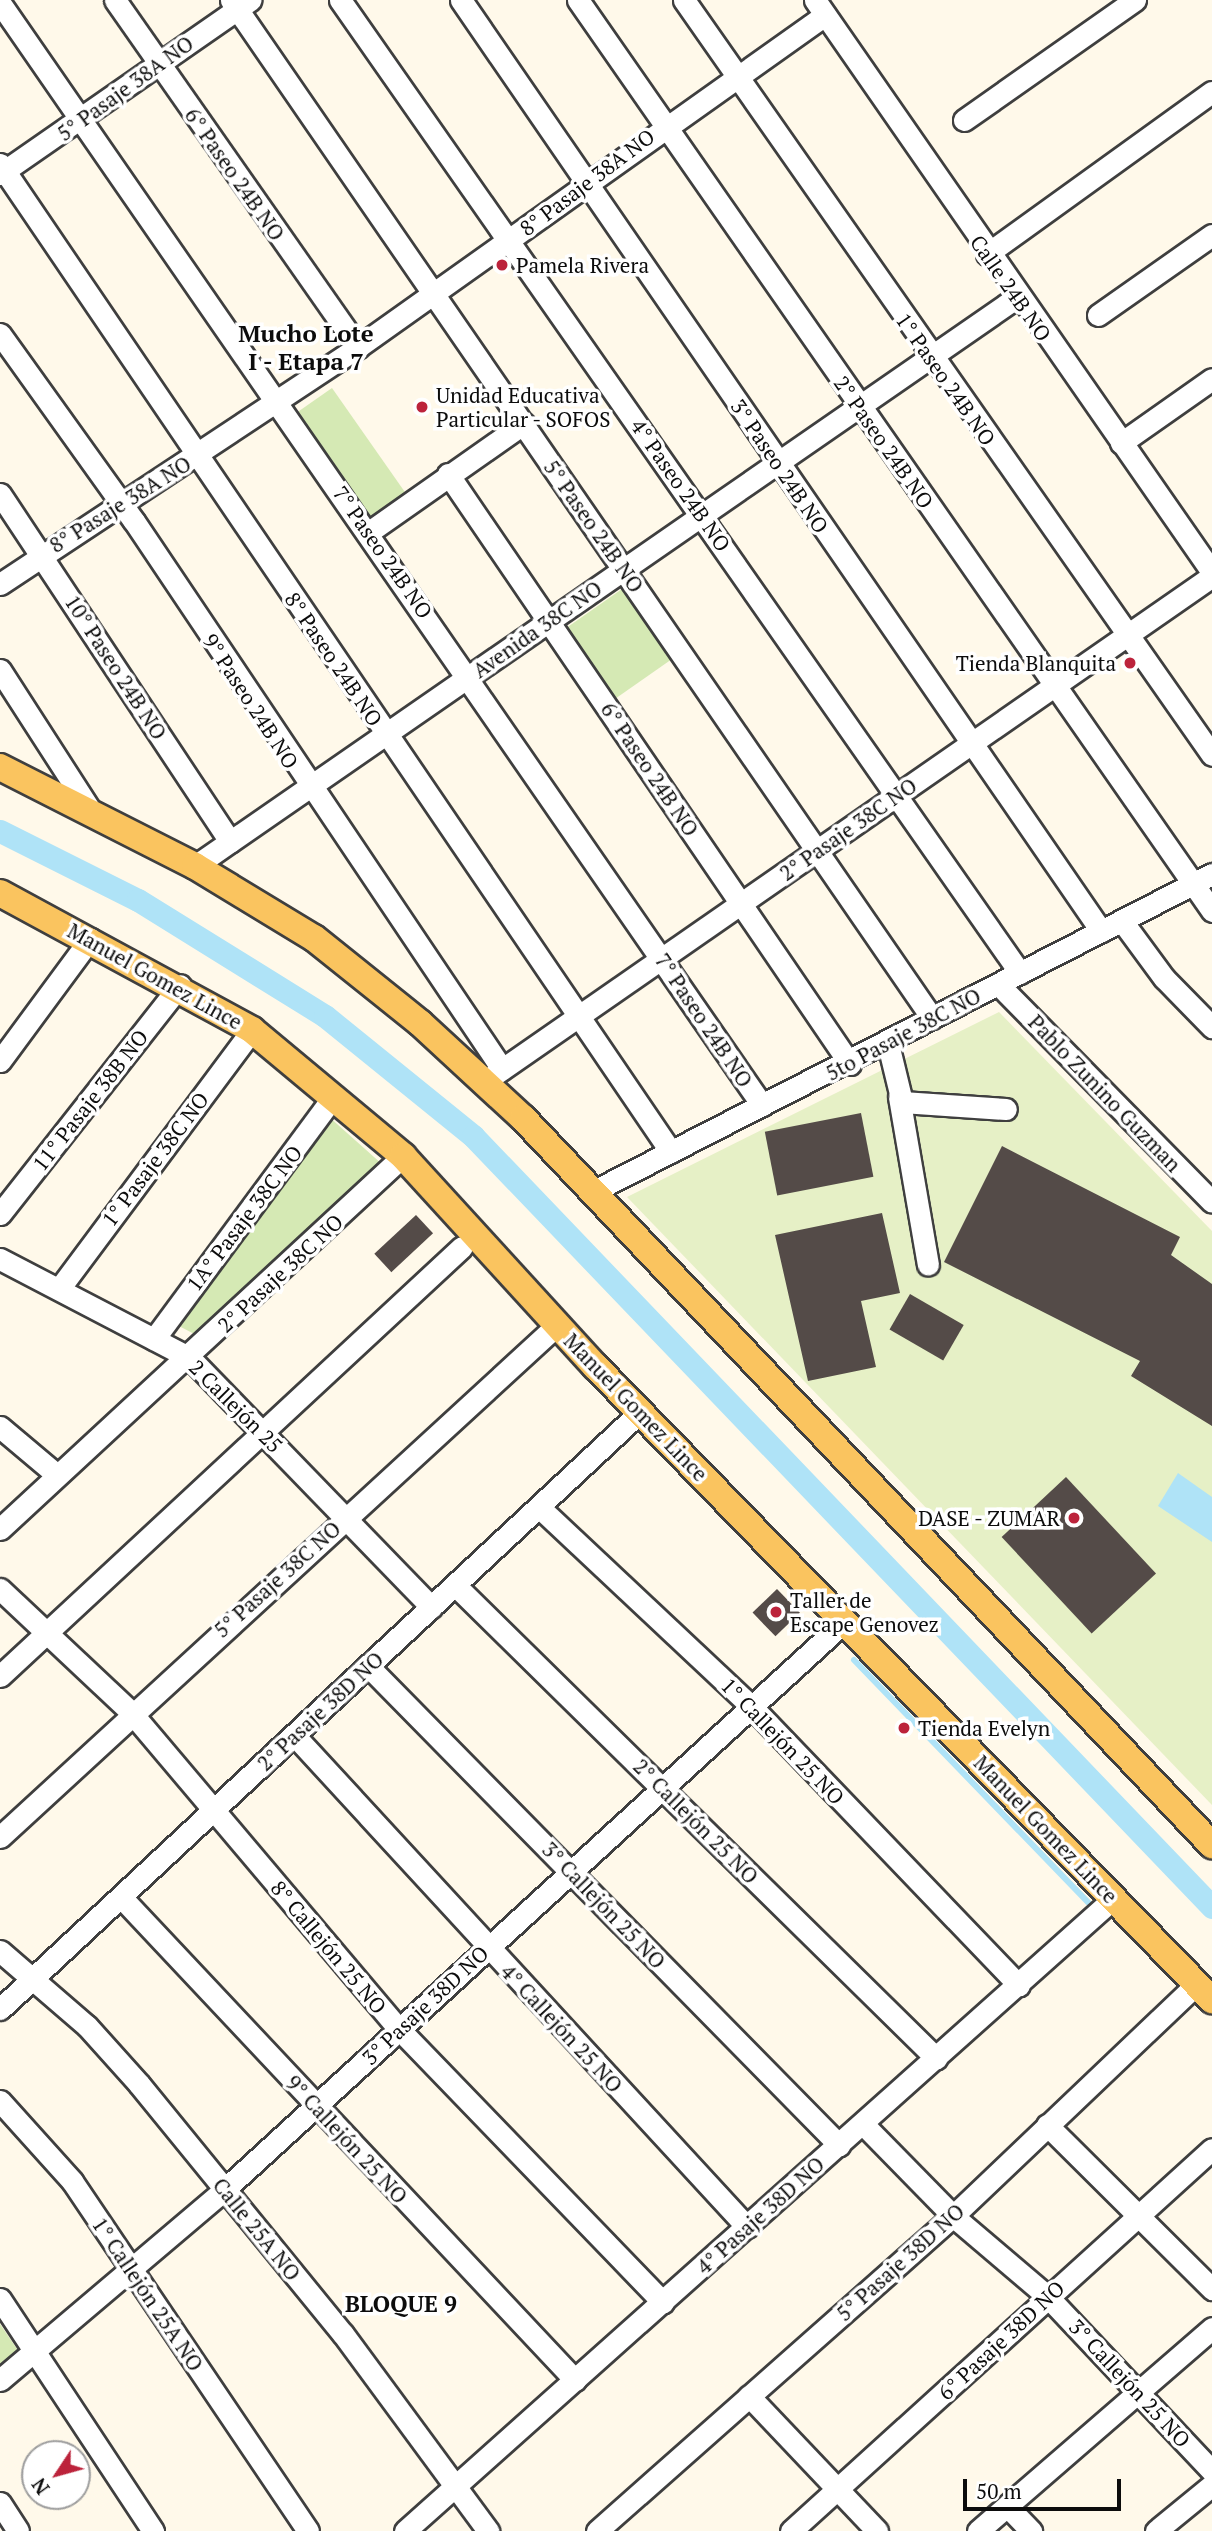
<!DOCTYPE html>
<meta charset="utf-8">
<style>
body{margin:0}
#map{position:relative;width:1212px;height:2531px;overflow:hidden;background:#fff9ea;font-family:"PT Serif",serif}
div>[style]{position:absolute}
.green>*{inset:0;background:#d5e9b4;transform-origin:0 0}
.pitch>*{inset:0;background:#e6f0c6}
.water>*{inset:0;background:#afe3f7}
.stream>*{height:6px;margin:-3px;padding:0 3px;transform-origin:3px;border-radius:3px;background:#afe3f7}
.canal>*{height:23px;margin:-11.5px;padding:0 11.5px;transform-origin:11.5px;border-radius:11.5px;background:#afe3f7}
.building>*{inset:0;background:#544b48;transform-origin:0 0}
.roads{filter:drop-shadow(2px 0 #3f3f3f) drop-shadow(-2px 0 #3f3f3f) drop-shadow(0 2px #3f3f3f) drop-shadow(0 -2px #3f3f3f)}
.minor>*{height:21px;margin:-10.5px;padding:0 10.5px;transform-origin:10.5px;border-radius:10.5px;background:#fff}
.major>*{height:26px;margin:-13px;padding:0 13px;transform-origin:13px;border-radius:13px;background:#fac45f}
.dots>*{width:19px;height:19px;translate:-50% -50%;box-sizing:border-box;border:4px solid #fff;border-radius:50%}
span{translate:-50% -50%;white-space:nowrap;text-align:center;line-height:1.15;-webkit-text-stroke:7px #fff;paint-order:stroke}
.street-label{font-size:21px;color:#0c0c0c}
.poi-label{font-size:21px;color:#0c0c0c}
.left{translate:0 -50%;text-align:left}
.right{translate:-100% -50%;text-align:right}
.neighbourhood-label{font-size:23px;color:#0c0c0c;font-weight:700}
.quarter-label{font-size:24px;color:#0c0c0c;font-weight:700}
.north{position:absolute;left:21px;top:2440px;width:70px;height:70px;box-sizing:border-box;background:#fff;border:2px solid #9e9e9e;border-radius:50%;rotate:234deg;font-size:19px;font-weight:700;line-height:28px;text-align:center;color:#0c0c0c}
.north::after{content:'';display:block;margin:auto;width:24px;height:32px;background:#bc233b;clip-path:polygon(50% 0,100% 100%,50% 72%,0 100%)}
.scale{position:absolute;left:963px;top:2479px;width:158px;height:32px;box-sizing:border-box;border:4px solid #0c0c0c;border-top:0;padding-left:9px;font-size:21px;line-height:24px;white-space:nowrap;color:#0c0c0c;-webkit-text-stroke:5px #fff;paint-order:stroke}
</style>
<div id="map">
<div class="green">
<i style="left:332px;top:388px;width:131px;height:45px;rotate:55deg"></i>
<i style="left:622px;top:589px;width:86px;height:72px;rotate:55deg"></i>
<i style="clip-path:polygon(328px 1116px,383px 1165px,204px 1339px,175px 1324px)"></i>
<i style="clip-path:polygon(0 2324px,19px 2352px,0 2370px)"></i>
</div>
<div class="pitch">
<i style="clip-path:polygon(999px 1012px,1212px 1231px,1212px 1805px,627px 1197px)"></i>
</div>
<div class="water">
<i style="clip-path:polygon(1178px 1473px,1212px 1497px,1212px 1542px,1158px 1506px)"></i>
</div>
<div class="stream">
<i style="left:854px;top:1660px;width:337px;rotate:46deg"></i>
</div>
<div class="canal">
<i style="left:0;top:831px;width:154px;rotate:26.6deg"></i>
<i style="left:138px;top:900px;width:220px;rotate:31.8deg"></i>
<i style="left:325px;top:1016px;width:191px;rotate:39deg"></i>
<i style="left:473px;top:1136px;width:1068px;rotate:46.21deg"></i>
</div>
<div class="building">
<i style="left:861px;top:1113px;width:65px;height:98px;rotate:79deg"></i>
<i style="clip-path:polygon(1002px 1146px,1180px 1237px,1171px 1255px,1212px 1284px,1212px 1426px,1131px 1376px,1140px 1361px,944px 1262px)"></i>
<i style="clip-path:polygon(882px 1213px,900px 1293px,861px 1301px,876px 1367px,808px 1381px,775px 1235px)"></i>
<i style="left:416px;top:1215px;width:25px;height:57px;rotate:47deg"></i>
<i style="left:910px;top:1294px;width:62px;height:41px;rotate:30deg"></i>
<i style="left:1066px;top:1477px;width:132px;height:88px;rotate:47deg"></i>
<i style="left:777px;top:1589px;width:33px;height:34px;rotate:46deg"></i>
</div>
<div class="roads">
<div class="minor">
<i style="left:115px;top:0;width:424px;rotate:55deg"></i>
<i style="left:231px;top:0;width:1236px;rotate:55.45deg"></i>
<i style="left:340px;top:0;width:1187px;rotate:55.05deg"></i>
<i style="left:461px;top:0;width:1130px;rotate:55.49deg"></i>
<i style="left:578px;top:0;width:1110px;rotate:55.16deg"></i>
<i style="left:684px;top:0;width:921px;rotate:55.03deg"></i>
<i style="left:815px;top:0;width:696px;rotate:55.24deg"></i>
<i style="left:0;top:3px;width:1340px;rotate:55.34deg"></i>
<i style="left:964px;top:120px;width:209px;rotate:-35.1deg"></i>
<i style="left:0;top:164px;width:1194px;rotate:55.82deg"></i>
<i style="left:0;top:174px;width:305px;rotate:-34.8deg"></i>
<i style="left:987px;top:254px;width:277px;rotate:-35.8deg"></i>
<i style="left:1098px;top:315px;width:139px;rotate:-35.1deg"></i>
<i style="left:0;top:334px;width:230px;rotate:54.4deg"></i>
<i style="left:134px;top:521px;width:660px;rotate:56.12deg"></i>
<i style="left:1121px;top:443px;width:111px;rotate:-35.1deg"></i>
<i style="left:448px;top:474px;width:714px;rotate:55.73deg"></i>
<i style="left:0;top:494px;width:417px;rotate:56.5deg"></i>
<i style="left:369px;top:532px;width:189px;rotate:-35.1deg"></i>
<i style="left:0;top:584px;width:429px;rotate:-33.5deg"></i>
<i style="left:358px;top:347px;width:573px;rotate:-35.41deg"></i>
<i style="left:0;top:670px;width:170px;rotate:57.2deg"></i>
<i style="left:195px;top:866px;width:1000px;rotate:-34.69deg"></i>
<i style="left:1122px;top:921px;width:71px;rotate:53.6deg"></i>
<i style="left:1164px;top:978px;width:69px;rotate:45.6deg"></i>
<i style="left:998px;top:984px;width:305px;rotate:45.5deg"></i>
<i style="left:888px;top:1044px;width:60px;rotate:76.4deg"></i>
<i style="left:902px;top:1102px;width:104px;rotate:3.9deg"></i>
<i style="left:0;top:1061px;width:152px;rotate:-53.6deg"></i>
<i style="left:491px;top:1077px;width:878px;rotate:-34.79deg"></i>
<i style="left:899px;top:1097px;width:170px;rotate:80.2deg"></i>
<i style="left:592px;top:1192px;width:697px;rotate:-27.15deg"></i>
<i style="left:0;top:1214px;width:291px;rotate:-51.8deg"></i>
<i style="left:0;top:1259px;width:214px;rotate:27.5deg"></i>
<i style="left:190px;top:1358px;width:347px;rotate:45.9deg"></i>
<i style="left:59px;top:1289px;width:323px;rotate:-53.3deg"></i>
<i style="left:154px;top:1339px;width:301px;rotate:-53.5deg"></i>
<i style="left:0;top:1427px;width:75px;rotate:40.1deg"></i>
<i style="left:539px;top:1507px;width:291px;rotate:43.2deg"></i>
<i style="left:751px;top:1706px;width:387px;rotate:46.2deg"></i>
<i style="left:0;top:1529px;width:549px;rotate:-42.79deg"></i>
<i style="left:455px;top:1585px;width:675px;rotate:44.52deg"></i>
<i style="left:0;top:1589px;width:178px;rotate:43.2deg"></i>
<i style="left:130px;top:1711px;width:417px;rotate:49.8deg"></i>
<i style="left:399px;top:2029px;width:380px;rotate:46deg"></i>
<i style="left:368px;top:1666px;width:672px;rotate:45.48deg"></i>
<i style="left:0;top:1676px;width:630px;rotate:-42.88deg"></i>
<i style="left:294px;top:1735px;width:669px;rotate:47.36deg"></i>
<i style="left:0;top:1837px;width:757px;rotate:-42.59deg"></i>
<i style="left:121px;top:1897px;width:663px;rotate:46.77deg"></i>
<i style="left:0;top:1951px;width:115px;rotate:40.8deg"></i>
<i style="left:87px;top:2026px;width:78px;rotate:48.1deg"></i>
<i style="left:139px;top:2084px;width:323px;rotate:50.8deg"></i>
<i style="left:343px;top:2334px;width:245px;rotate:53.6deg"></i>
<i style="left:0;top:2009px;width:875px;rotate:-43.01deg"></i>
<i style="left:0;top:2101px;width:108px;rotate:48deg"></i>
<i style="left:72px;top:2181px;width:422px;rotate:56deg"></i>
<i style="left:863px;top:2124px;width:129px;rotate:45.6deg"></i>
<i style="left:953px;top:2216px;width:123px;rotate:40.4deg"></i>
<i style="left:1047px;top:2296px;width:241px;rotate:46.7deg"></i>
<i style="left:1047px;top:2125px;width:233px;rotate:44.8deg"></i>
<i style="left:0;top:2299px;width:278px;rotate:56.6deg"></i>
<i style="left:0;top:2380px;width:295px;rotate:-40.3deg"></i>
<i style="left:225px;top:2189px;width:838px;rotate:-42.49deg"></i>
<i style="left:749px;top:2396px;width:186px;rotate:46.5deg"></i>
<i style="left:0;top:2503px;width:33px;rotate:57deg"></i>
<i style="left:1007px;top:2506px;width:35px;rotate:46deg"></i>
<i style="left:405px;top:2531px;width:950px;rotate:-41.76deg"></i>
<i style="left:597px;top:2531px;width:475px;rotate:-41.5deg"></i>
<i style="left:953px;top:2216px;width:337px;rotate:-43.6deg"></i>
<i style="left:791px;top:2531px;width:568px;rotate:-42.22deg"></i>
<i style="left:978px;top:2531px;width:310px;rotate:-40.9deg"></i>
<i style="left:1156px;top:2531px;width:72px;rotate:-39.4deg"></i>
</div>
<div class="major">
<i style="left:0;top:767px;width:219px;rotate:26.9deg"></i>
<i style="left:195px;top:866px;width:139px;rotate:31.2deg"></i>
<i style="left:314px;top:938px;width:136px;rotate:38.7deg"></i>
<i style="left:420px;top:1023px;width:140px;rotate:42.7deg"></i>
<i style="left:523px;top:1118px;width:1002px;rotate:46.54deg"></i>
<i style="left:0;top:893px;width:287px;rotate:28.5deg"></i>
<i style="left:252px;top:1030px;width:197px;rotate:39.8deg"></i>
<i style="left:403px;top:1156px;width:285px;rotate:47.6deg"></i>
<i style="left:595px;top:1366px;width:885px;rotate:45.78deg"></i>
</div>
</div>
<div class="dots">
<i style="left:502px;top:265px;background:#bc233b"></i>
<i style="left:422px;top:407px;background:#bc233b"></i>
<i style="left:1130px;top:663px;background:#bc233b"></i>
<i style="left:1074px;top:1518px;background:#bc233b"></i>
<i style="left:776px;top:1612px;background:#bc233b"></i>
<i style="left:904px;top:1728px;background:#bc233b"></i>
</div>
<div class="street-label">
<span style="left:125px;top:88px;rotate:-36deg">5° Pasaje 38A NO</span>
<span style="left:235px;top:174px;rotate:55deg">6° Paseo 24B NO</span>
<span style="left:587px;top:182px;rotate:-37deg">8° Pasaje 38A NO</span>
<span style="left:1011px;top:288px;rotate:55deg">Calle 24B NO</span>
<span style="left:946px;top:379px;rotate:55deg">1° Paseo 24B NO</span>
<span style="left:884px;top:442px;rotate:55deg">2° Paseo 24B NO</span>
<span style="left:780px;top:466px;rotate:56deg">3° Paseo 24B NO</span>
<span style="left:681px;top:485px;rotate:55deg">4° Paseo 24B NO</span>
<span style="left:120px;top:504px;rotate:-32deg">8° Pasaje 38A NO</span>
<span style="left:594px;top:526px;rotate:55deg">5° Paseo 24B NO</span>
<span style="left:383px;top:552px;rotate:55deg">7° Paseo 24B NO</span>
<span style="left:537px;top:629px;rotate:-35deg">Avenida 38C NO</span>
<span style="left:334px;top:659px;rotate:56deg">8° Paseo 24B NO</span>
<span style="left:116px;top:667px;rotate:57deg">10° Paseo 24B NO</span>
<span style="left:251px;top:701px;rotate:57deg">9° Paseo 24B NO</span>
<span style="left:650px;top:769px;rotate:56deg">6° Paseo 24B NO</span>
<span style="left:848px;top:829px;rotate:-35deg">2° Pasaje 38C NO</span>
<span style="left:155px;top:976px;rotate:29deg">Manuel Gomez Lince</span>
<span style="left:704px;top:1020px;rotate:56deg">7° Paseo 24B NO</span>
<span style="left:903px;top:1034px;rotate:-28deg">5to Pasaje 38C NO</span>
<span style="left:1105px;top:1093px;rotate:46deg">Pablo Zunino Guzman</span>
<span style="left:90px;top:1100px;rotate:-52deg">11° Pasaje 38B NO</span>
<span style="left:155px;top:1159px;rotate:-53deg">1° Pasaje 38C NO</span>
<span style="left:244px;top:1218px;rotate:-53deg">1A° Pasaje 38C NO</span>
<span style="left:280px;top:1273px;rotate:-43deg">2° Pasaje 38C NO</span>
<span style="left:236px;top:1406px;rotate:45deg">2 Callejón 25</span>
<span style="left:636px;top:1407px;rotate:46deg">Manuel Gomez Lince</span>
<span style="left:277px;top:1579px;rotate:-42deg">5° Pasaje 38C NO</span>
<span style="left:320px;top:1711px;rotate:-43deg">2° Pasaje 38D NO</span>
<span style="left:783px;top:1741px;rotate:46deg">1° Callejón 25 NO</span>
<span style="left:696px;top:1821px;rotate:45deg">2° Callejón 25 NO</span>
<span style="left:1046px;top:1829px;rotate:46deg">Manuel Gomez Lince</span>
<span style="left:604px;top:1905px;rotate:46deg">3° Callejón 25 NO</span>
<span style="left:329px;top:1947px;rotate:50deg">8° Callejón 25 NO</span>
<span style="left:425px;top:2005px;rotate:-43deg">3° Pasaje 38D NO</span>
<span style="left:562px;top:2028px;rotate:47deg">4° Callejón 25 NO</span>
<span style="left:347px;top:2139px;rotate:47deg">9° Callejón 25 NO</span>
<span style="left:760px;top:2215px;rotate:-42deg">4° Pasaje 38D NO</span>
<span style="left:257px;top:2229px;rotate:51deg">Calle 25A NO</span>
<span style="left:900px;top:2262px;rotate:-42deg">5° Pasaje 38D NO</span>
<span style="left:148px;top:2294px;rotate:56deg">1° Callejón 25A NO</span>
<span style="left:1001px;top:2340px;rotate:-43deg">6° Pasaje 38D NO</span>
<span style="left:1130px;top:2383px;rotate:47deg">3° Callejón 25 NO</span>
</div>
<div class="poi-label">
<span class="left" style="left:516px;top:265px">Pamela Rivera</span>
<span class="left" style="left:436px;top:407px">Unidad Educativa<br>Particular - SOFOS</span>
<span class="right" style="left:1116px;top:663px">Tienda Blanquita</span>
<span class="right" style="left:1060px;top:1518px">DASE - ZUMAR</span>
<span class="left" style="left:790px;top:1612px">Taller de<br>Escape Genovez</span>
<span class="left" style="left:918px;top:1728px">Tienda Evelyn</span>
</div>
<div class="neighbourhood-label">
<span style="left:401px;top:2304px">BLOQUE 9</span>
</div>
<div class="quarter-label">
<span style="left:306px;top:348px">Mucho Lote<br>I - Etapa 7</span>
</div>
<div class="north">N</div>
<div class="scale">50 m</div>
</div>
